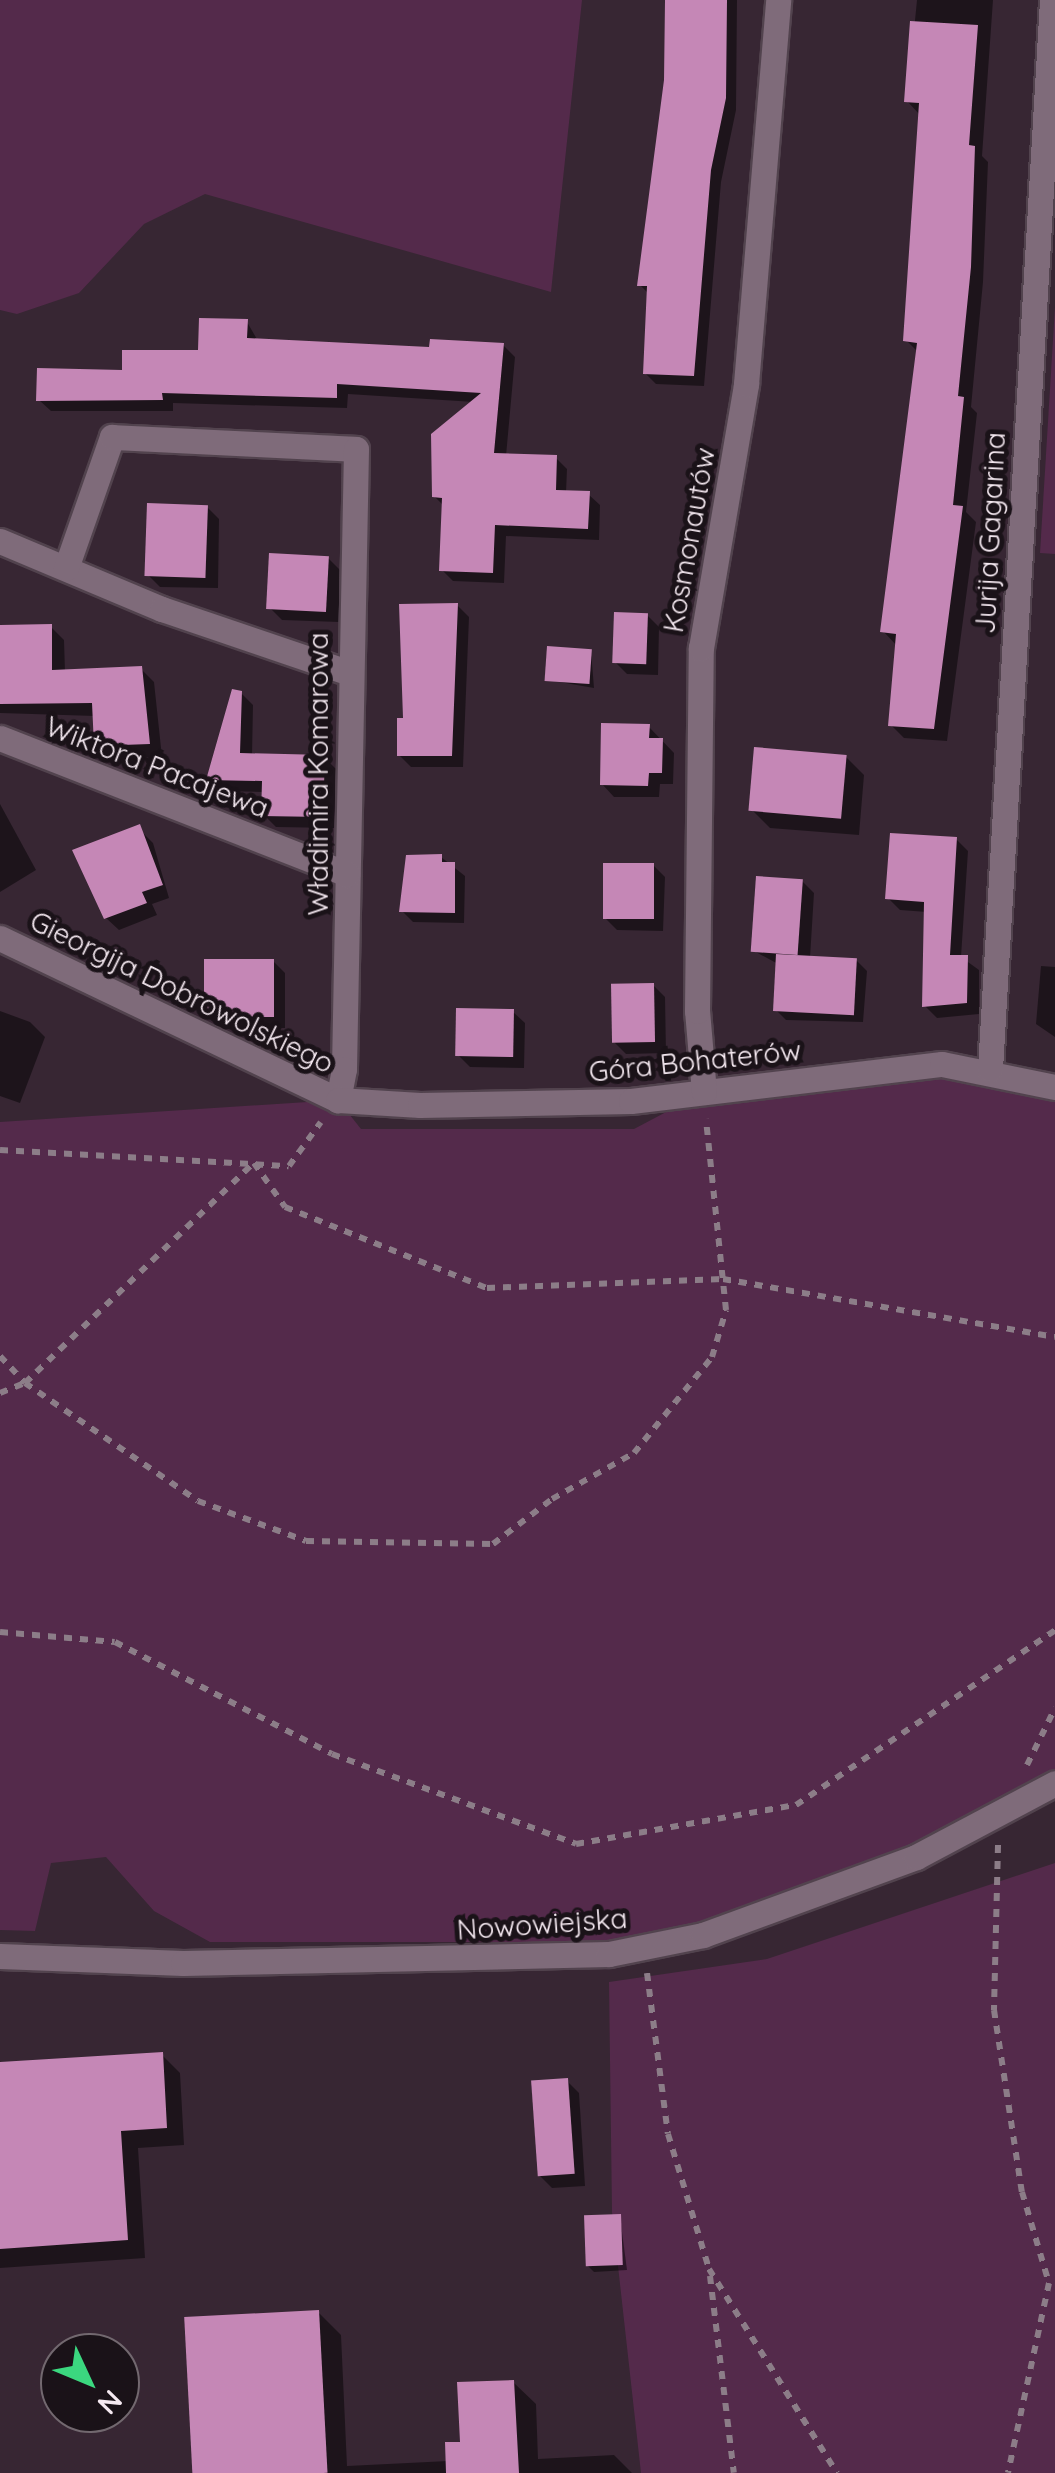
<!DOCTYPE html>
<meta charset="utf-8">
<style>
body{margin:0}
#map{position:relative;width:1055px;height:2473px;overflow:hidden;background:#372633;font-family:Quicksand,sans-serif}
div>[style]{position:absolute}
.green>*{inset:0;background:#542a4b}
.shadow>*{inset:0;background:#0007}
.building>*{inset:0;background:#c587b6;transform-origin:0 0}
.path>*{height:6px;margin-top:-3px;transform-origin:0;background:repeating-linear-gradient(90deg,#8c7d88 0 8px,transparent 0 16px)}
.roads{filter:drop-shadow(2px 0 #52434e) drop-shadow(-2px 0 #52434e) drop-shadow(0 2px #52434e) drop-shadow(0 -2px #52434e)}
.minor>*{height:25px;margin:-12.5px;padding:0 12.5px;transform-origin:12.5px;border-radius:12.5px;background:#7f6b7a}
span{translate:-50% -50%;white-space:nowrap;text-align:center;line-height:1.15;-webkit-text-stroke:10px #1a1218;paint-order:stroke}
.street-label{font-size:28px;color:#f5e9f1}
.north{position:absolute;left:40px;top:2333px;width:100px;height:100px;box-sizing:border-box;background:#1a1218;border:2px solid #72686f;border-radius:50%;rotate:134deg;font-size:28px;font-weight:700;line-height:40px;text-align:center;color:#f5e9f1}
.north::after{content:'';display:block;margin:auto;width:35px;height:45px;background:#3bd77f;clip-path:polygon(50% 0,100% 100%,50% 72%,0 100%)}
</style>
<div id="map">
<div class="green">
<i style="clip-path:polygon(0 0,582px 0,551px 292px,205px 194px,144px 224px,79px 293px,17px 314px,0 310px)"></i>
<i style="clip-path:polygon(1055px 307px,1055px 554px,1040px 553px)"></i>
<i style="clip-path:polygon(903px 1069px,1055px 1083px,1055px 1783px,916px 1857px,609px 1954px,598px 1942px,210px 1942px,154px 1911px,106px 1857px,51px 1863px,35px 1931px,0 1930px,0 1122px,338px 1100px,361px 1129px,634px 1129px,704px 1092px)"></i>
<i style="clip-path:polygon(1055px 1863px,1055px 2473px,641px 2473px,612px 2212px,609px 1982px,767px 1959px)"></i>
</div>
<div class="shadow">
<i style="clip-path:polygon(667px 0,737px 0,736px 110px,721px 182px,704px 386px,656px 384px,645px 373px,649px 294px,640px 285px,666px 80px)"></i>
<i style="clip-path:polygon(917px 0,993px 0,982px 156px,988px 162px,983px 282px,971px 407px,977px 413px,966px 512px,976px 522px,947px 741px,904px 738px,891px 725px,897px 646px,883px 631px,919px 353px,906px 340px,920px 115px,907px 101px)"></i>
<i style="clip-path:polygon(247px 322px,258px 341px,432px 350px,503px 345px,515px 357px,506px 456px,556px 458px,567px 469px,566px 493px,588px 494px,600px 505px,599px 540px,506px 536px,504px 583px,453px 581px,442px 570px,444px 506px,434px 496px,474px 402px,348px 394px,347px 408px,173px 403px,173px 411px,51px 411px,39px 400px,201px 352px)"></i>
<i style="clip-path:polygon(207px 507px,219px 519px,218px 588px,160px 587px,148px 575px)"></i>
<i style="clip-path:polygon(328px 558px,340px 570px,339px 622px,282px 620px,270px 608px)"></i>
<i style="clip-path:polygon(457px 605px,469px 617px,463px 767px,411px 767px,399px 755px,405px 720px)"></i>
<i style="clip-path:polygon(647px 615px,659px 627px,658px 675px,627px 674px,615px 662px)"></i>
<i style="clip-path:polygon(51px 627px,64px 640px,65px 672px,141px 669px,154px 682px,162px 757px,110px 759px,97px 745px,95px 716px,0 713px,0 628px)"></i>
<i style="clip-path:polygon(591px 651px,594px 688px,548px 680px)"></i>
<i style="clip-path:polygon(241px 693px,253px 705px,252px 756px,324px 757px,336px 769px,334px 828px,276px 827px,264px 815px,264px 792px,221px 791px,209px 780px)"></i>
<i style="clip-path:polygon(649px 727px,674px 753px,673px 784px,660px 784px,659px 797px,614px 797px,602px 784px)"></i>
<i style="clip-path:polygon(846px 757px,864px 775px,859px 835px,770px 828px,752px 810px)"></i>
<i style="clip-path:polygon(0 804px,36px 870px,0 892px)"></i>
<i style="clip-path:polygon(141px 831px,153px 843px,169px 898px,152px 904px,157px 915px,119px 930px,106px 918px)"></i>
<i style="clip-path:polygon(956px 839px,968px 851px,961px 957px,979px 970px,979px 1014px,937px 1018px,925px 1006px,927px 912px,900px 910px,888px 898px)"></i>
<i style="clip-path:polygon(441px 857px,465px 876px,464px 923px,413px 922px,402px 911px)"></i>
<i style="clip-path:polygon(653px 865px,665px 877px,663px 931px,617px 930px,605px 918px)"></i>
<i style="clip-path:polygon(802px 881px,814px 893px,810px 958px,856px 960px,867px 971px,863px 1022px,786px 1020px,776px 1010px,778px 964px,754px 951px)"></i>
<i style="clip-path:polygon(273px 961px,285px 973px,285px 1028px,220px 1029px,208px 1017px)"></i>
<i style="clip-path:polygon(1041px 966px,1055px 967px,1055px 1037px,1036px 1024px)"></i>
<i style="clip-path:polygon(653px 985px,665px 997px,666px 1053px,626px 1054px,614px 1042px)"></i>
<i style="clip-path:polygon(0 1011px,30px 1022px,45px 1037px,20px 1103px,0 1096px)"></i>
<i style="clip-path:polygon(512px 1011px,525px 1023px,524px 1068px,470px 1067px,458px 1055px)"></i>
<i style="clip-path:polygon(162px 2055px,180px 2073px,184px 2145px,138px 2148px,145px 2258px,0 2268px,0 2064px)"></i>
<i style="clip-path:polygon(567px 2081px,579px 2093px,585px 2186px,552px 2188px,540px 2176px)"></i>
<i style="clip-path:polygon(620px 2217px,627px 2270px,594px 2272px,588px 2266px)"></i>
<i style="clip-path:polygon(318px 2312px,341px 2335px,347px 2466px,448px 2461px,513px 2382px,536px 2404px,538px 2459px,614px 2455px,632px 2473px,194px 2473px)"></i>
</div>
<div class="building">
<i style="clip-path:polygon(665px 0,727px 0,726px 98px,711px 170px,694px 376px,643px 374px,647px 286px,637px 286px,664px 80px)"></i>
<i style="clip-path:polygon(910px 21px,978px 25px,969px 145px,975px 146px,971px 267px,958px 396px,964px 397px,953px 505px,963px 506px,934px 729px,888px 726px,896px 634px,880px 632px,917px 343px,903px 341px,919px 103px,904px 102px)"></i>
<i style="clip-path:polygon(199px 318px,248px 319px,247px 338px,429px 347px,430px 339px,504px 343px,494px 453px,557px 455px,556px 490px,590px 491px,588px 529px,495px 525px,493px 573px,439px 571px,442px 498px,432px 497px,431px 434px,481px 393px,337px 384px,337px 398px,162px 393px,163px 400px,36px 401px,37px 368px,122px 370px,122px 350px,198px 350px)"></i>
<i style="left:147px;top:503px;width:61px;height:73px;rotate:2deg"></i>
<i style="left:269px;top:553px;width:60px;height:56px;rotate:3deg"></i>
<i style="clip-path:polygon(458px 603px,452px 756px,397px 756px,397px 718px,403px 718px,399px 604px)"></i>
<i style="left:614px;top:612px;width:34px;height:51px;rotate:2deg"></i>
<i style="clip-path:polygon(52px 624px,52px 670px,142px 666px,150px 744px,94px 746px,92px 703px,0 704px,0 625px)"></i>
<i style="left:547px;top:646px;width:45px;height:35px;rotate:4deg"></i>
<i style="clip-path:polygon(232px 689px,242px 691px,240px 753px,325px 755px,323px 817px,261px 816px,262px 781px,206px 780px)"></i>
<i style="clip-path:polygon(601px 723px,650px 724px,649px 738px,663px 738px,662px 773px,649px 773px,648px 786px,600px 785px)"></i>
<i style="left:754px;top:747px;width:93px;height:64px;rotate:5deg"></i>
<i style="clip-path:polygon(140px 824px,163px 885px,142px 892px,147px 903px,104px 919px,72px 850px)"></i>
<i style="clip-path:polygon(890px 833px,957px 837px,950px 955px,968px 955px,967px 1003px,922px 1007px,924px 902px,885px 899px)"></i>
<i style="clip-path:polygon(442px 854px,442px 862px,455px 862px,455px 913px,399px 912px,406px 855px)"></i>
<i style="left:603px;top:863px;width:51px;height:56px"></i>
<i style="left:756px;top:876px;width:47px;height:76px;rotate:4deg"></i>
<i style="left:776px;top:954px;width:81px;height:57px;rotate:3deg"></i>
<i style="left:274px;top:959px;width:58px;height:70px;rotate:90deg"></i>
<i style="left:654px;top:983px;width:59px;height:43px;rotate:89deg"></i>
<i style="left:456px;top:1008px;width:58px;height:48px;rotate:1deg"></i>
<i style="clip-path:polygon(163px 2052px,167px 2128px,121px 2131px,128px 2240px,0 2249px,0 2062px)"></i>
<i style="left:568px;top:2078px;width:96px;height:37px;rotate:86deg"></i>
<i style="left:621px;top:2214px;width:51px;height:37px;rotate:88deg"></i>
<i style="left:319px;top:2310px;width:163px;height:135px;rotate:87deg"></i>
<i style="clip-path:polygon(514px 2380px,519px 2473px,446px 2473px,445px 2442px,460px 2442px,457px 2382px)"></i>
</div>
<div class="path">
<i style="left:0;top:1150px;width:289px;rotate:3.2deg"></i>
<i style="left:289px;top:1166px;width:54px;rotate:-54deg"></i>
<i style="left:0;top:1356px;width:37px;rotate:47deg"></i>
<i style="left:25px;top:1383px;width:318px;rotate:-43.9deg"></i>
<i style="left:254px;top:1163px;width:54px;rotate:54.8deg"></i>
<i style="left:285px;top:1207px;width:218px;rotate:21.9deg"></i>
<i style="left:487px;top:1288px;width:236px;rotate:-2.2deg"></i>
<i style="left:723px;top:1279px;width:337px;rotate:9.9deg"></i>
<i style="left:0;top:1393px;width:27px;rotate:-22deg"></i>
<i style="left:25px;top:1383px;width:209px;rotate:34.3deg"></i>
<i style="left:198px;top:1501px;width:115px;rotate:20.3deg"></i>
<i style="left:306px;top:1541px;width:187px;rotate:0.9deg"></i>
<i style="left:493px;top:1544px;width:74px;rotate:-37.3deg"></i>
<i style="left:552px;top:1499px;width:94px;rotate:-29.3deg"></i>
<i style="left:634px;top:1453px;width:124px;rotate:-50.9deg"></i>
<i style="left:712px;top:1357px;width:49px;rotate:-73.4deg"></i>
<i style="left:726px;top:1310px;width:192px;rotate:-96deg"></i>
<i style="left:0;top:1632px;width:115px;rotate:5deg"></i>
<i style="left:115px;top:1642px;width:244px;rotate:27.3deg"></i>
<i style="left:332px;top:1754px;width:260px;rotate:20.2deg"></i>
<i style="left:576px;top:1844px;width:223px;rotate:-10.1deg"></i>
<i style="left:796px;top:1805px;width:313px;rotate:-34deg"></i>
<i style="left:1027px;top:1765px;width:64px;rotate:-63.8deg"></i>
<i style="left:998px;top:1845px;width:165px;rotate:91.4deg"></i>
<i style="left:994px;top:2010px;width:184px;rotate:81.3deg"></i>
<i style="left:1022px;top:2192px;width:95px;rotate:73.5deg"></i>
<i style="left:1049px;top:2283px;width:194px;rotate:102.2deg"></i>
<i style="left:647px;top:1973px;width:162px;rotate:82.6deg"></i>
<i style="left:668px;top:2134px;width:141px;rotate:73.1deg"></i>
<i style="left:709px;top:2269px;width:241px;rotate:57.9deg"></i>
<i style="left:710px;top:2276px;width:198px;rotate:83.1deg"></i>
</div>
<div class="roads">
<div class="minor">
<i style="left:0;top:541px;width:176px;rotate:22.8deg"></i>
<i style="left:162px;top:609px;width:195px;rotate:18.8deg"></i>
<i style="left:66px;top:568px;width:139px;rotate:-70.7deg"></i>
<i style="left:112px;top:437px;width:244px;rotate:2.8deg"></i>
<i style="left:356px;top:449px;width:620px;rotate:91.11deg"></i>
<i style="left:344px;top:1069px;width:32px;rotate:101deg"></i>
<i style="left:0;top:738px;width:373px;rotate:21.4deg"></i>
<i style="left:0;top:938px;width:375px;rotate:25.6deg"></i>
<i style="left:338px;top:1100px;width:82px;rotate:3.5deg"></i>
<i style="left:420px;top:1105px;width:211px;rotate:-1.1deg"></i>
<i style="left:631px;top:1101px;width:313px;rotate:-6.8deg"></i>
<i style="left:942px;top:1064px;width:115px;rotate:11.5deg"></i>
<i style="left:990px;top:1069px;width:1071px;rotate:-86.68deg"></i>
<i style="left:704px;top:1092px;width:81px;rotate:-94.9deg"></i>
<i style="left:697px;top:1011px;width:363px;rotate:-89.4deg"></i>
<i style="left:701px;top:648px;width:268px;rotate:-80.3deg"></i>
<i style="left:746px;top:384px;width:385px;rotate:-85.2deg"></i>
<i style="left:0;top:1956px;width:183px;rotate:2.2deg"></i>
<i style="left:183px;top:1963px;width:426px;rotate:-1.2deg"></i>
<i style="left:609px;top:1954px;width:96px;rotate:-11.4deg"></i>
<i style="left:703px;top:1935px;width:227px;rotate:-20.1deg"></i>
<i style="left:916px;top:1857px;width:157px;rotate:-28deg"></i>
</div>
</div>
<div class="street-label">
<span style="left:990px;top:533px;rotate:-87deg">Jurija Gagarina</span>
<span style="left:689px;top:540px;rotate:-80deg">Kosmonautów</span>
<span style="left:157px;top:767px;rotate:21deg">Wiktora Pacajewa</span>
<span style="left:318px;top:774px;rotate:-90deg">Władimira Komarowa</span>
<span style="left:182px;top:992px;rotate:26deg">Gieorgija Dobrowolskiego</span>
<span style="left:695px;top:1061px;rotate:-6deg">Góra Bohaterów</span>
<span style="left:542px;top:1924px;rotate:-4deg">Nowowiejska</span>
</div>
<div class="north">N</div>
</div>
